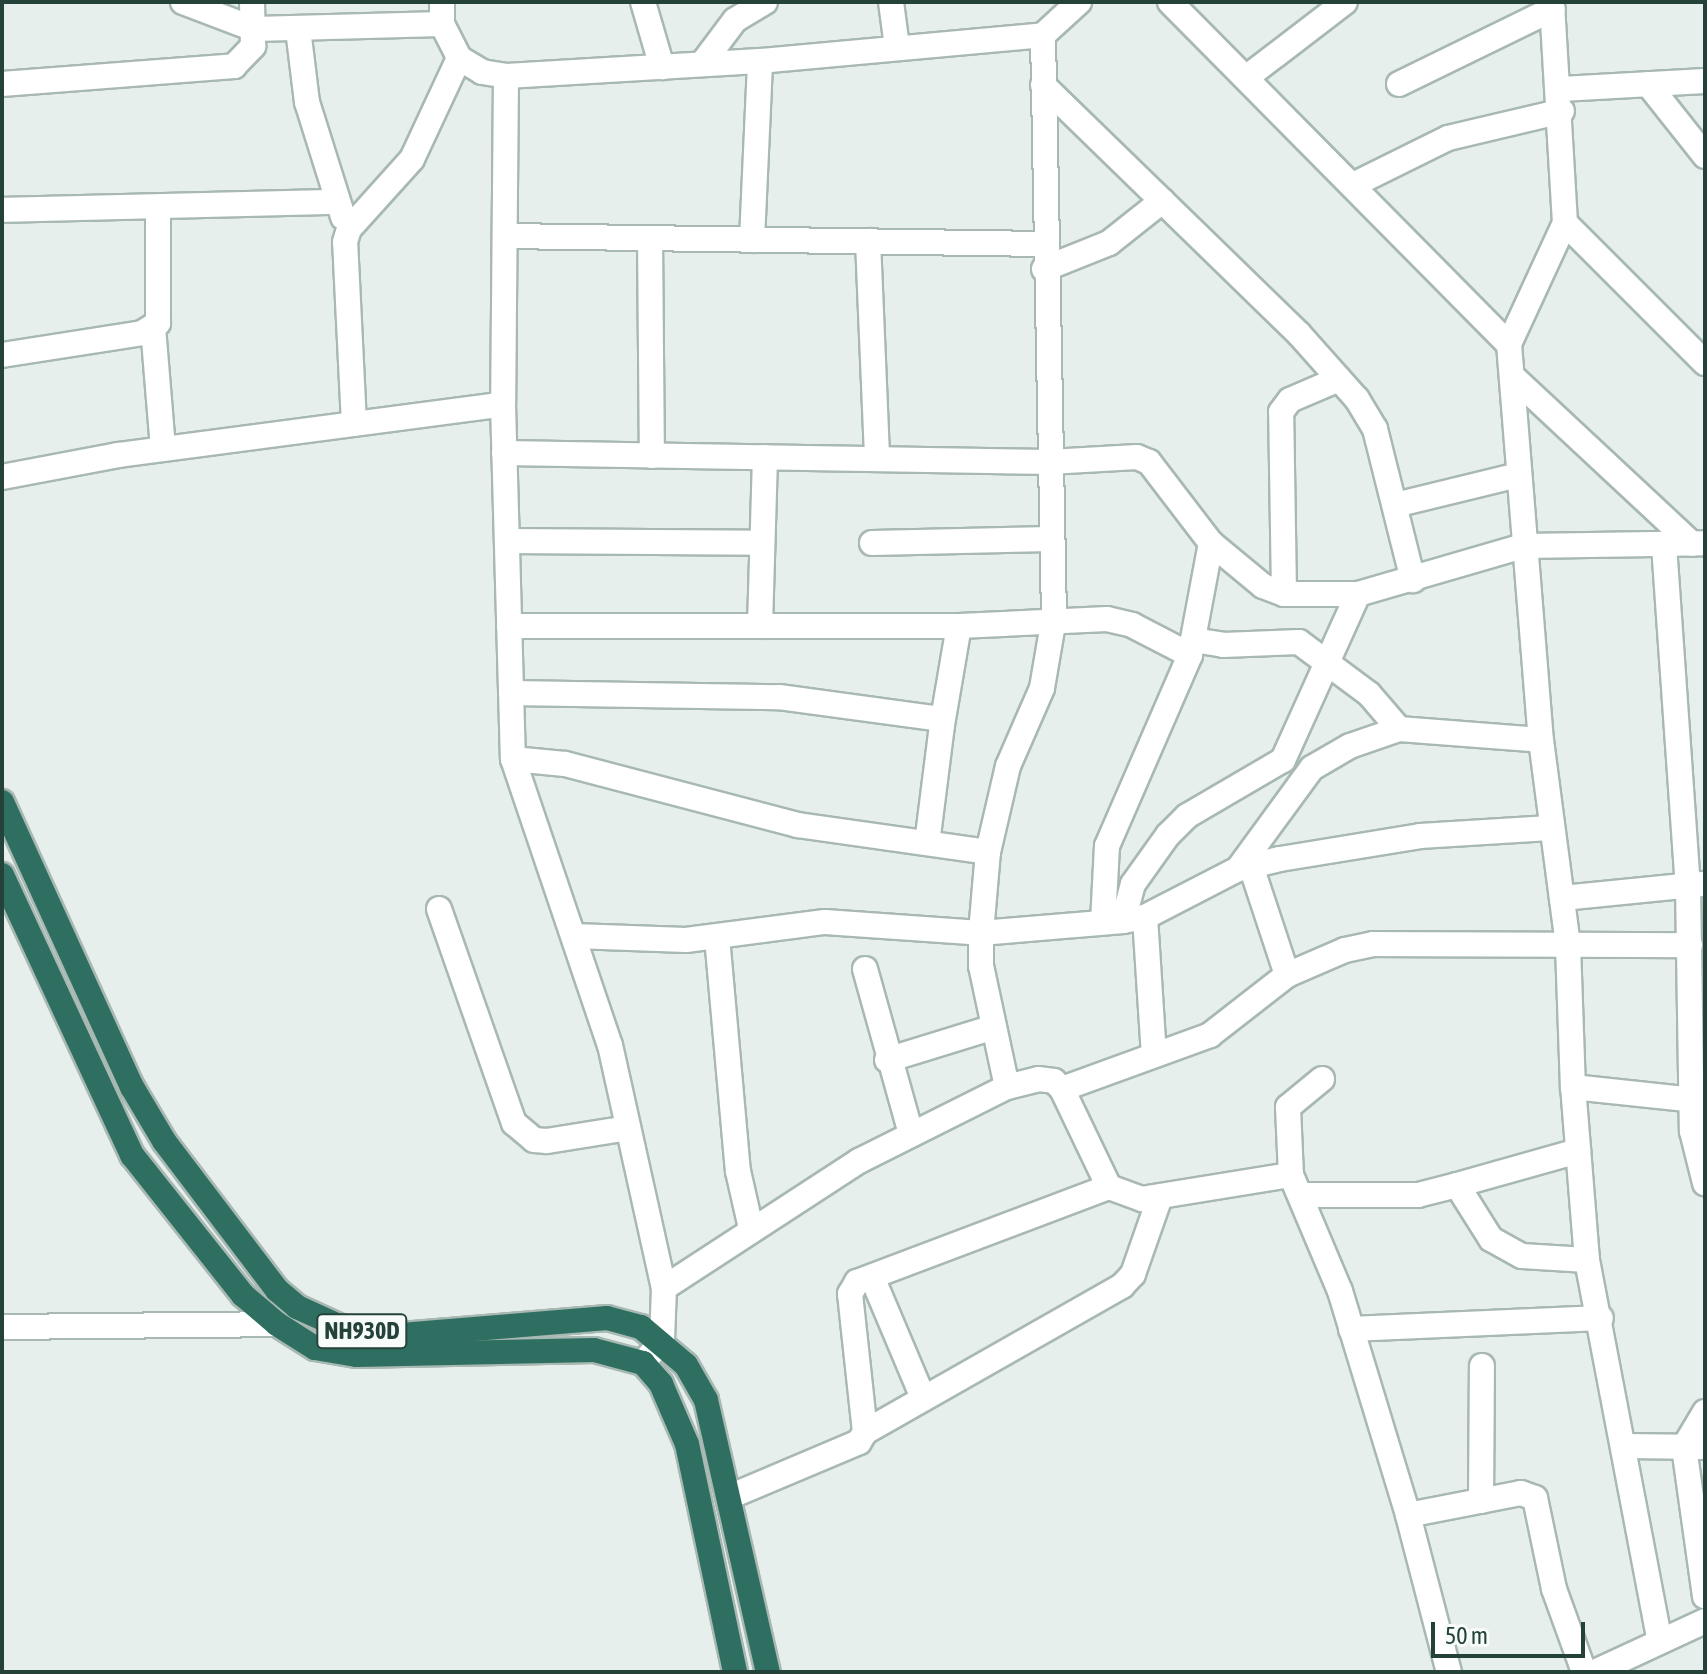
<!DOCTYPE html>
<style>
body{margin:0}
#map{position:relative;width:1707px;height:1674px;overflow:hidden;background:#e6efeb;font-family:"Asap Condensed",sans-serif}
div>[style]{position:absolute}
.roads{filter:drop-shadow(2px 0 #a8b8b2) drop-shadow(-2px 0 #a8b8b2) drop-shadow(0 2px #a8b8b2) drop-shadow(0 -2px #a8b8b2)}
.street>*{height:24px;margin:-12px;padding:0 12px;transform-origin:12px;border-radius:12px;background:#fff}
.highway>*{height:24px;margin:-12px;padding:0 12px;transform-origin:12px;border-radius:12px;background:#2f6f62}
span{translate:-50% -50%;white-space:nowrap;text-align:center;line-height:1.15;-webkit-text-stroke:8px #f7fbf9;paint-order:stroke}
.shield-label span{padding:2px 6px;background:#f7fbf9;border:2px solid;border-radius:6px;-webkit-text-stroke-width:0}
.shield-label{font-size:24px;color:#24423a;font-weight:700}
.frame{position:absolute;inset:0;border:4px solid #24423a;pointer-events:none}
.scale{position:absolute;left:1431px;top:1622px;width:154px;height:36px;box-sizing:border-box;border:4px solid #24423a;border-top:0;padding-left:10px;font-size:24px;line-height:28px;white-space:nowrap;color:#24423a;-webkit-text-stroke:6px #f7fbf9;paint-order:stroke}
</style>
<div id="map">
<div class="roads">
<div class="street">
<i style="left:183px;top:2px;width:76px;rotate:20.8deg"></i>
<i style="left:254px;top:29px;width:188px;rotate:-1.5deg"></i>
<i style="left:442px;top:2px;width:22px;rotate:90deg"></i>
<i style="left:442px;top:24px;width:38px;rotate:63deg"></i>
<i style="left:459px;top:58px;width:27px;rotate:31deg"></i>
<i style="left:482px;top:72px;width:24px;rotate:9deg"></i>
<i style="left:506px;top:76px;width:254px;rotate:-3.4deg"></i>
<i style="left:760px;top:61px;width:284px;rotate:-5.2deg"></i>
<i style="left:1043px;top:35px;width:49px;rotate:-42.5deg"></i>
<i style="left:643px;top:2px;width:68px;rotate:73.7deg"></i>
<i style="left:891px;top:2px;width:45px;rotate:82.4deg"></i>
<i style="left:1170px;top:2px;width:482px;rotate:45.3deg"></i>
<i style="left:1509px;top:344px;width:397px;rotate:85.4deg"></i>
<i style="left:1541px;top:740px;width:208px;rotate:82.5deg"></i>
<i style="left:1568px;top:946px;width:141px;rotate:88deg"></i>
<i style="left:298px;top:29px;width:74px;rotate:83deg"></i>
<i style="left:307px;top:102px;width:121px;rotate:72.6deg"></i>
<i style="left:702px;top:64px;width:55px;rotate:-53.1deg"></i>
<i style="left:735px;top:20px;width:35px;rotate:-31deg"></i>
<i style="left:506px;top:76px;width:328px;rotate:90.5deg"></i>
<i style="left:503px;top:404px;width:355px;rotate:88.4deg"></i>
<i style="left:513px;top:759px;width:302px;rotate:71.3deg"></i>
<i style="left:610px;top:1045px;width:249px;rotate:77.5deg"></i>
<i style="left:664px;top:1288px;width:53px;rotate:92.2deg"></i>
<i style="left:662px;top:1341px;width:29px;rotate:131deg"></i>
<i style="left:1247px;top:77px;width:123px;rotate:-37.4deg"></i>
<i style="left:2px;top:84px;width:233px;rotate:-4.4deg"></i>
<i style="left:234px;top:66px;width:28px;rotate:-46deg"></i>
<i style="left:253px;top:46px;width:44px;rotate:-91.3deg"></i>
<i style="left:1399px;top:84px;width:171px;rotate:-26deg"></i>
<i style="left:1648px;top:84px;width:92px;rotate:51.6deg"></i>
<i style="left:1043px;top:85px;width:357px;rotate:44.2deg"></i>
<i style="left:1299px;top:334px;width:87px;rotate:48.3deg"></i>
<i style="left:1357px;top:399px;width:35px;rotate:59deg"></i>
<i style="left:1375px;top:429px;width:156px;rotate:75.9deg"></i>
<i style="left:1561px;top:89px;width:144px;rotate:-3.2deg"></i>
<i style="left:1353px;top:185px;width:106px;rotate:-26.3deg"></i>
<i style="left:1448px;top:138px;width:117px;rotate:-13.3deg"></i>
<i style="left:2px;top:210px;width:335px;rotate:-1.4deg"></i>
<i style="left:1565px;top:223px;width:198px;rotate:45deg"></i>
<i style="left:505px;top:236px;width:539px;rotate:0.85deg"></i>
<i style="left:650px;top:238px;width:218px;rotate:89.5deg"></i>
<i style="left:752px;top:240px;width:179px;rotate:-87.4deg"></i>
<i style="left:868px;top:241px;width:218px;rotate:87.6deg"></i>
<i style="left:1044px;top:269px;width:70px;rotate:-21.8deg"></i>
<i style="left:1109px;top:243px;width:68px;rotate:-38.4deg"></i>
<i style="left:153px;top:327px;width:122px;rotate:85.3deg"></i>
<i style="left:1509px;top:344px;width:133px;rotate:-65.2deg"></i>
<i style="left:1565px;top:223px;width:221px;rotate:-93.4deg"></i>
<i style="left:2px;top:355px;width:142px;rotate:-8.9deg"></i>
<i style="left:142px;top:333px;width:19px;rotate:-32deg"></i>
<i style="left:158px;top:323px;width:115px;rotate:-90deg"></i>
<i style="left:1512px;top:376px;width:246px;rotate:43deg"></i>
<i style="left:354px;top:424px;width:182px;rotate:-92.8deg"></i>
<i style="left:345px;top:242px;width:14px;rotate:-73deg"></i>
<i style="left:349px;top:229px;width:94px;rotate:-48deg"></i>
<i style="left:412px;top:159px;width:111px;rotate:-65deg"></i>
<i style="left:504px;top:453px;width:545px;rotate:0.95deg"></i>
<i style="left:1049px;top:462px;width:88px;rotate:-3.3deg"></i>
<i style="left:1137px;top:457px;width:13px;rotate:23deg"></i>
<i style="left:1149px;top:462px;width:102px;rotate:52.6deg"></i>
<i style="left:1211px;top:543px;width:67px;rotate:39.6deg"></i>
<i style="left:1263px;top:586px;width:22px;rotate:21deg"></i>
<i style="left:1284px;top:594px;width:74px"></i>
<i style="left:1358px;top:594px;width:172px;rotate:-16.2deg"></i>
<i style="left:1523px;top:546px;width:182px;rotate:-0.9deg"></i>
<i style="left:2px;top:477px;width:118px;rotate:-10.7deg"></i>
<i style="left:118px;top:455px;width:388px;rotate:-7.5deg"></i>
<i style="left:1395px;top:505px;width:127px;rotate:-13.7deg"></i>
<i style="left:507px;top:541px;width:255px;rotate:0.4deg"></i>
<i style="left:872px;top:543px;width:179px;rotate:-1.3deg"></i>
<i style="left:1664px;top:545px;width:341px;rotate:86deg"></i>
<i style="left:1688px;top:885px;width:246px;rotate:89.1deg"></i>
<i style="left:1692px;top:1131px;width:54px;rotate:76deg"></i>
<i style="left:1284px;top:594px;width:182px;rotate:-90.9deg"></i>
<i style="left:1281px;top:412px;width:15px;rotate:-53deg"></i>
<i style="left:1290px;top:400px;width:53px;rotate:-23.2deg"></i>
<i style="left:509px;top:626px;width:450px"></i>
<i style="left:959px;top:626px;width:148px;rotate:-2.7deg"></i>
<i style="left:1107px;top:619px;width:26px;rotate:13deg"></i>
<i style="left:1132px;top:625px;width:65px;rotate:27.3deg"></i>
<i style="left:760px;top:626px;width:169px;rotate:-88.3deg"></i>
<i style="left:1193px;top:640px;width:30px;rotate:9deg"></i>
<i style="left:1223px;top:645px;width:76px;rotate:-2.3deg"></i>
<i style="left:1299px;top:642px;width:87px;rotate:36.6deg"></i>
<i style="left:1369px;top:694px;width:46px;rotate:49.4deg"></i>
<i style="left:511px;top:693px;width:268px;rotate:0.9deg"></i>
<i style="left:779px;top:697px;width:157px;rotate:7.7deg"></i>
<i style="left:935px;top:718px;width:10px;rotate:45deg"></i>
<i style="left:942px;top:725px;width:119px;rotate:97.2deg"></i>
<i style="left:942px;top:725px;width:100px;rotate:-80.3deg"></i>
<i style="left:513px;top:759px;width:52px;rotate:5.5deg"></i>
<i style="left:565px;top:764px;width:241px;rotate:14.7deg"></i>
<i style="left:798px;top:825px;width:192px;rotate:8.1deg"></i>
<i style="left:1251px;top:866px;width:115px;rotate:71.7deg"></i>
<i style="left:1238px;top:869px;width:125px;rotate:-53.8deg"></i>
<i style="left:1312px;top:768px;width:44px;rotate:-30.1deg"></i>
<i style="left:1350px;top:746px;width:52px;rotate:-19.1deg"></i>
<i style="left:1399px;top:729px;width:142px;rotate:4.4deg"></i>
<i style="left:1562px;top:898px;width:142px;rotate:-5.7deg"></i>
<i style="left:439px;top:909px;width:227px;rotate:70.7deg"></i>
<i style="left:514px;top:1123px;width:26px;rotate:40deg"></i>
<i style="left:534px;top:1140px;width:13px;rotate:4deg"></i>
<i style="left:547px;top:1141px;width:82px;rotate:-9.1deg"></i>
<i style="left:1145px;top:917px;width:138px;rotate:86.3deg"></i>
<i style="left:1123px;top:921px;width:38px;rotate:-75deg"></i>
<i style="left:1133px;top:884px;width:60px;rotate:-54.5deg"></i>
<i style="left:1168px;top:835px;width:27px;rotate:-45deg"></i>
<i style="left:1187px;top:816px;width:111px;rotate:-30.3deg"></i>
<i style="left:1283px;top:760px;width:182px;rotate:-65.7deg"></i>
<i style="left:1103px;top:922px;width:76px;rotate:-87deg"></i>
<i style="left:1107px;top:846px;width:208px;rotate:-66.5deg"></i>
<i style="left:1190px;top:655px;width:114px;rotate:-79.4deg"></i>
<i style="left:574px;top:936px;width:112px;rotate:2deg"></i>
<i style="left:686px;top:940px;width:140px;rotate:-7.4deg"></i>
<i style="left:825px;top:922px;width:156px;rotate:4deg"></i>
<i style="left:981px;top:933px;width:143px;rotate:-4.8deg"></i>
<i style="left:1123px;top:921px;width:22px;rotate:-10deg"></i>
<i style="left:1145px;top:917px;width:105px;rotate:-27.3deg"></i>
<i style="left:1238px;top:869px;width:43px;rotate:-13.4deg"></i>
<i style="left:1280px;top:859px;width:142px;rotate:-9.3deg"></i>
<i style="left:1420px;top:836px;width:130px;rotate:-3.5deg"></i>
<i style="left:717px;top:937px;width:235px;rotate:84.9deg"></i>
<i style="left:738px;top:1171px;width:58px;rotate:77.2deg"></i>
<i style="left:865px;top:969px;width:171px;rotate:74.4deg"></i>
<i style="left:887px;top:1060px;width:112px;rotate:-17.1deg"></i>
<i style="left:1322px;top:1079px;width:44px;rotate:140.5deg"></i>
<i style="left:1288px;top:1107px;width:68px;rotate:87.5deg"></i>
<i style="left:1291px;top:1175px;width:126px;rotate:67.1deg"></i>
<i style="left:1340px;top:1291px;width:234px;rotate:73.1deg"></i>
<i style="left:1408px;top:1515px;width:162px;rotate:75.4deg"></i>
<i style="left:1007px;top:1087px;width:124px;rotate:-102.1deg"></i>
<i style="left:981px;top:966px;width:33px;rotate:-90deg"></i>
<i style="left:981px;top:933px;width:81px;rotate:-85.1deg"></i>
<i style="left:988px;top:852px;width:88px;rotate:-76.9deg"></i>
<i style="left:1008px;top:766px;width:85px;rotate:-66.4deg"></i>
<i style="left:1042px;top:688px;width:71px;rotate:-80.3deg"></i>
<i style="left:1054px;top:618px;width:583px;rotate:-91.08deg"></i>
<i style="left:1062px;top:1089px;width:158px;rotate:-20deg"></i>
<i style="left:1210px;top:1035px;width:98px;rotate:-37.9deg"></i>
<i style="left:1287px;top:975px;width:63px;rotate:-23.3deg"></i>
<i style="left:1345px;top:950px;width:29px;rotate:-12deg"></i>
<i style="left:1373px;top:944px;width:317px;rotate:0.2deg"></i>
<i style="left:1457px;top:1185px;width:126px;rotate:-15.7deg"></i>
<i style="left:1301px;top:1195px;width:117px"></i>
<i style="left:1418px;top:1195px;width:40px;rotate:-14.4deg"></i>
<i style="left:1457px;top:1185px;width:64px;rotate:57.8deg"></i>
<i style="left:1491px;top:1239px;width:35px;rotate:29deg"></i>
<i style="left:1522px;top:1256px;width:65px;rotate:3.5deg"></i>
<i style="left:1587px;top:1260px;width:174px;rotate:-94.6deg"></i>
<i style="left:1573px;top:1087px;width:133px;rotate:6.1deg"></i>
<i style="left:1587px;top:1260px;width:388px;rotate:79.2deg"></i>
<i style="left:872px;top:1277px;width:131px;rotate:67.1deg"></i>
<i style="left:664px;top:1288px;width:233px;rotate:-33.1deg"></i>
<i style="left:859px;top:1161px;width:165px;rotate:-26.6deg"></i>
<i style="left:1007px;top:1087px;width:32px;rotate:-14deg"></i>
<i style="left:1038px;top:1079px;width:16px;rotate:7deg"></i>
<i style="left:1054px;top:1081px;width:11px;rotate:45deg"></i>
<i style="left:1062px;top:1089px;width:109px;rotate:64.4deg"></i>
<i style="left:1109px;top:1187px;width:35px;rotate:20deg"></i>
<i style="left:1142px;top:1199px;width:151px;rotate:-9.2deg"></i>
<i style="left:2px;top:1327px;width:275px;rotate:-0.6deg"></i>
<i style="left:1351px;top:1329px;width:250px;rotate:-2.5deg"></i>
<i style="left:1705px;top:1412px;width:41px;rotate:121deg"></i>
<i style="left:1684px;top:1447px;width:151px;rotate:82deg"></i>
<i style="left:865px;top:1432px;width:296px;rotate:-29.6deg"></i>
<i style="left:1122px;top:1286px;width:16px;rotate:-47deg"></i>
<i style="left:1133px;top:1274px;width:82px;rotate:-70.7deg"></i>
<i style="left:1626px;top:1446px;width:79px;rotate:0.7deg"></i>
<i style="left:729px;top:1497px;width:141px;rotate:-22.9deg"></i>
<i style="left:859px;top:1442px;width:12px;rotate:-59deg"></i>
<i style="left:865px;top:1432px;width:139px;rotate:-96.2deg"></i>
<i style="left:850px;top:1294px;width:14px;rotate:-60deg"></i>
<i style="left:857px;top:1282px;width:269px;rotate:-20.7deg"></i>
<i style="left:1481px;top:1501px;width:135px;rotate:-89.6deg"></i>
<i style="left:1408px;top:1515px;width:115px;rotate:-11deg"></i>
<i style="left:1521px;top:1493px;width:15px;rotate:20deg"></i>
<i style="left:1535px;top:1498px;width:93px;rotate:78.2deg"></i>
<i style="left:1554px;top:1589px;width:88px;rotate:70.1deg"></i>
<i style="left:1595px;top:1672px;width:121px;rotate:-24.9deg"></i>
</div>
<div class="highway">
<i style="left:2px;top:802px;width:313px;rotate:65.5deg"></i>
<i style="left:132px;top:1087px;width:63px;rotate:59.3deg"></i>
<i style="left:164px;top:1141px;width:187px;rotate:52.8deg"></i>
<i style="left:277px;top:1290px;width:26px;rotate:40deg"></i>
<i style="left:297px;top:1307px;width:48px;rotate:24.4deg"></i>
<i style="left:341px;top:1327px;width:61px;rotate:7.6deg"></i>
<i style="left:401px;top:1335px;width:207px;rotate:-4.7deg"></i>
<i style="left:607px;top:1318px;width:35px;rotate:15deg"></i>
<i style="left:641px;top:1327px;width:59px;rotate:40.2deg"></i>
<i style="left:686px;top:1365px;width:40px;rotate:60.3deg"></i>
<i style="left:706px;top:1400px;width:279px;rotate:77.2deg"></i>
<i style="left:2px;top:875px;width:309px;rotate:65.1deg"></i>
<i style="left:132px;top:1155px;width:179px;rotate:51.6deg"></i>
<i style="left:243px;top:1295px;width:45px;rotate:40.5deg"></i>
<i style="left:277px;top:1324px;width:45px;rotate:32.3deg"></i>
<i style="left:315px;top:1348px;width:43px;rotate:9.5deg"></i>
<i style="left:357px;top:1355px;width:237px;rotate:-1.2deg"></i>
<i style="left:594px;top:1350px;width:51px;rotate:14.9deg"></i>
<i style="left:643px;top:1363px;width:28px;rotate:49deg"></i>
<i style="left:661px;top:1384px;width:65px;rotate:66.6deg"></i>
<i style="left:687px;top:1444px;width:233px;rotate:78.1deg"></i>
</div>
</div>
<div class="shield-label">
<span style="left:362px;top:1331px">NH930D</span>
</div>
<div class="frame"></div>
<div class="scale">50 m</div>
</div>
